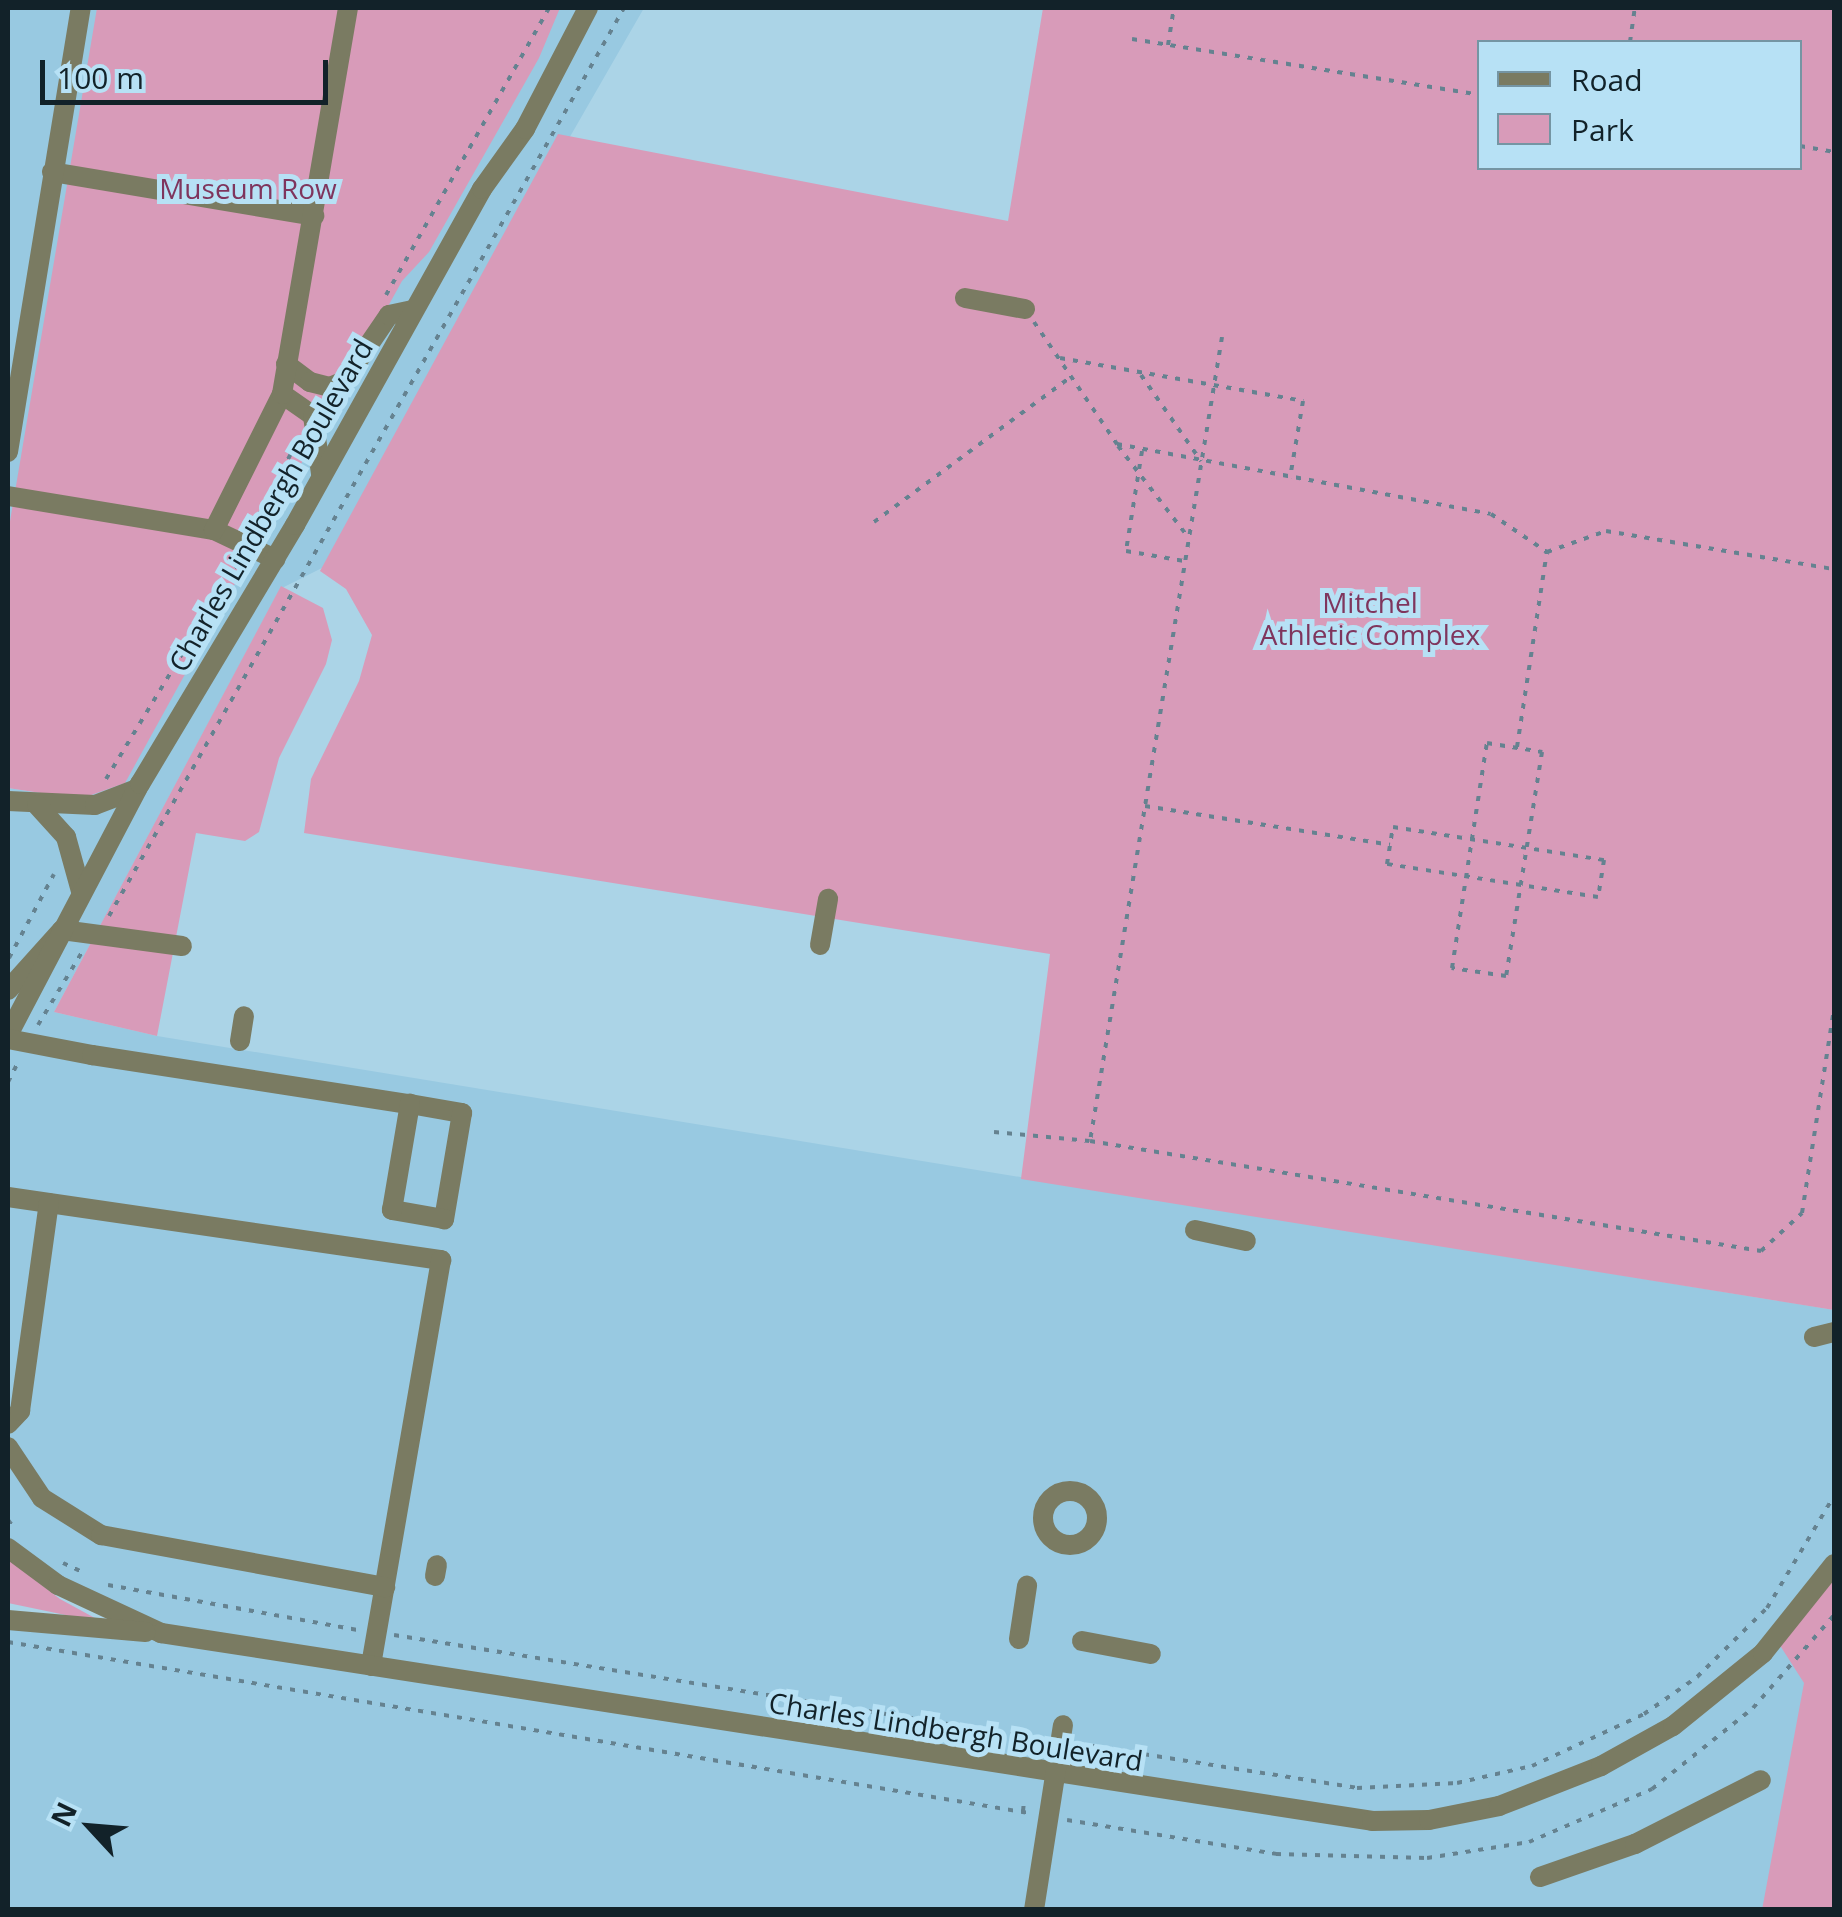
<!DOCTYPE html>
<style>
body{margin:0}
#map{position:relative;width:1842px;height:1917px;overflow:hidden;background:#abd4e7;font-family:"Open Sans",sans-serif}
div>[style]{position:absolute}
.built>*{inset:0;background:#98c9e1}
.green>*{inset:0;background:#d89bb9}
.path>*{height:4px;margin-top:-2px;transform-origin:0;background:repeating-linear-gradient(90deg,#658290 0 5px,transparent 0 13px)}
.minor>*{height:20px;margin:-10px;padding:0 10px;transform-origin:10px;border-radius:10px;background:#7a7b62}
.minor>.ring{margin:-10px;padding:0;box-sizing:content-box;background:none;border:20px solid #7a7b62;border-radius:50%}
span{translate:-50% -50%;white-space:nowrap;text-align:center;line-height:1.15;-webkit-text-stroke:10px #b7e1f5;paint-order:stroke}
.park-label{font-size:28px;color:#7f355d}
.street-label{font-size:28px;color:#122229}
.frame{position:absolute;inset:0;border:10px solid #122229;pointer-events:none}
.legend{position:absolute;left:1477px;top:40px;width:325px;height:130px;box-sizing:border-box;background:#b7e1f5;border:2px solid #7595a3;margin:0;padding:12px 18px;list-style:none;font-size:30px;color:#122229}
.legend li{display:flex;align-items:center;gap:20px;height:50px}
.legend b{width:50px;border:2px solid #7595a3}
.north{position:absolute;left:40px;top:1777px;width:100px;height:100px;-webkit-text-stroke:8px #b7e1f5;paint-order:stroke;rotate:296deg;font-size:28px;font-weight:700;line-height:40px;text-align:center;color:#122229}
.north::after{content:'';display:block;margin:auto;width:35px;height:45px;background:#122229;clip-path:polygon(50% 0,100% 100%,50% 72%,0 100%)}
.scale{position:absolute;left:40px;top:60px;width:288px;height:45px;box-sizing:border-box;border:5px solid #122229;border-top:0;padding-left:12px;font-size:30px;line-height:35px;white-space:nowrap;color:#122229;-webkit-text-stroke:8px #b7e1f5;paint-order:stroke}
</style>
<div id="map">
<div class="built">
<i style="clip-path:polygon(8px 8px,644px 8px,322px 568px,280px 589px,54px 1012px,157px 1036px,1834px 1310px,1834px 1909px,8px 1909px,8px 1615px,160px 1635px,8px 1552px,8px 788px,79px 799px,125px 783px,8px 651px)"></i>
</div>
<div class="green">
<i style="clip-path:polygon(97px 8px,560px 8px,539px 58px,429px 252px,402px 281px,125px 783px,80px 799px,8px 788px,8px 533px)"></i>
<i style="clip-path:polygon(evenodd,1043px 8px,1834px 8px,1834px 1310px,1021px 1179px,1050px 954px,304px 833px,311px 779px,359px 681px,372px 635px,346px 589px,320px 571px,558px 134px,1008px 221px,1043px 8px,1480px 42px,1800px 42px,1800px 168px,1480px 168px,1480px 42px)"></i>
<i style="clip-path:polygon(281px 586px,323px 608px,332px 640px,326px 664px,279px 758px,259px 832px,245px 841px,196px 833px,157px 1036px,54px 1012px)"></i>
<i style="clip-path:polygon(8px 1559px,60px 1599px,104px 1623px,8px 1603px)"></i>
<i style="clip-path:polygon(1834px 1564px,1834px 1909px,1762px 1910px,1804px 1683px,1776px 1639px)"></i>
</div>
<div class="path">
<i style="left:1132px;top:39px;width:352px;rotate:9.1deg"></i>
<i style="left:1630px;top:42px;width:34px;rotate:-82deg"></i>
<i style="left:1168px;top:45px;width:37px;rotate:-81deg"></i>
<i style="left:1800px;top:146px;width:35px;rotate:10deg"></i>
<i style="left:386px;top:295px;width:330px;rotate:-60.4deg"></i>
<i style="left:1034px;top:322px;width:148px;rotate:55.8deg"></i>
<i style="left:1117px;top:444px;width:380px;rotate:10.6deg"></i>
<i style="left:1491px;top:514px;width:68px;rotate:34.2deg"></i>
<i style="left:1547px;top:552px;width:63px;rotate:-19.6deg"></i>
<i style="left:1606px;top:531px;width:231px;rotate:9.5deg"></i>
<i style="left:1222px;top:337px;width:815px;rotate:99.32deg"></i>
<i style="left:1090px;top:1141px;width:680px;rotate:9.31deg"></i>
<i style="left:1761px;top:1251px;width:56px;rotate:-42.8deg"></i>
<i style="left:1802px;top:1213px;width:206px;rotate:-81.1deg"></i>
<i style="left:1060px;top:358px;width:247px;rotate:10deg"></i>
<i style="left:1303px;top:401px;width:78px;rotate:99.6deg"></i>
<i style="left:1141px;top:375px;width:105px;rotate:55.1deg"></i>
<i style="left:1118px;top:446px;width:115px;rotate:52.4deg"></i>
<i style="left:1142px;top:451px;width:101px;rotate:99.1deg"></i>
<i style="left:1126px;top:551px;width:59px;rotate:9.8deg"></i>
<i style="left:262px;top:509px;width:19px;rotate:28deg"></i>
<i style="left:874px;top:522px;width:245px;rotate:-36.4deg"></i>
<i style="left:252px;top:528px;width:95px;rotate:-62.4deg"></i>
<i style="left:1487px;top:743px;width:56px;rotate:9.3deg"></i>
<i style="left:1542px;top:752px;width:227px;rotate:99.1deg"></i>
<i style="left:1506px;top:976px;width:55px;rotate:-171.6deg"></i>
<i style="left:1452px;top:968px;width:228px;rotate:-81.2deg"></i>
<i style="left:1517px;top:747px;width:197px;rotate:-81.3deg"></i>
<i style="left:106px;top:779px;width:256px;rotate:-58.7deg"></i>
<i style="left:1145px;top:806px;width:248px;rotate:9deg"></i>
<i style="left:1393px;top:827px;width:214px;rotate:8.9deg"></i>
<i style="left:1604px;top:860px;width:37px;rotate:99deg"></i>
<i style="left:1598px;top:897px;width:214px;rotate:-171.1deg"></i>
<i style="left:1387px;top:864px;width:37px;rotate:-81deg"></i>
<i style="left:109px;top:916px;width:1044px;rotate:-60.44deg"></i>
<i style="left:9px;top:958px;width:95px;rotate:-61.8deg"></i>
<i style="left:38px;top:1025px;width:85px;rotate:-58.9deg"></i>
<i style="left:8px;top:1082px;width:25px;rotate:-63deg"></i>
<i style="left:994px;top:1132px;width:96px;rotate:5.4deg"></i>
<i style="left:8px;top:1520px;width:11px;rotate:52deg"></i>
<i style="left:63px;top:1563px;width:21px;rotate:25deg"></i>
<i style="left:108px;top:1585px;width:255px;rotate:10.2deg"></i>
<i style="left:394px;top:1635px;width:655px;rotate:9.13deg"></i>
<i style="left:8px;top:1642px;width:1035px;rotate:9.51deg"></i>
<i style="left:1080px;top:1744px;width:280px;rotate:9deg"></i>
<i style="left:1357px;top:1788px;width:100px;rotate:-2.9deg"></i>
<i style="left:1457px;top:1783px;width:77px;rotate:-12.8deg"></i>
<i style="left:1532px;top:1766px;width:123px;rotate:-24.9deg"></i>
<i style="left:1644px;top:1714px;width:65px;rotate:-34.9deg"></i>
<i style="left:1697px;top:1677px;width:98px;rotate:-44.6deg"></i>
<i style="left:1767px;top:1608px;width:131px;rotate:-59.1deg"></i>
<i style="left:1023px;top:1811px;width:10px;rotate:-84deg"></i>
<i style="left:1067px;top:1820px;width:212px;rotate:9.2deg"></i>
<i style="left:1276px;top:1854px;width:151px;rotate:1.5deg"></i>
<i style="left:1427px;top:1858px;width:103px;rotate:-8.9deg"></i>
<i style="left:1529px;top:1842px;width:134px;rotate:-23.3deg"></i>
<i style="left:1652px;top:1789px;width:129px;rotate:-38.7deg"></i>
<i style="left:1753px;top:1708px;width:123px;rotate:-48.9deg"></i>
</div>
<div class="minor">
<i style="left:52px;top:172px;width:266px;rotate:9.5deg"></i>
<i style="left:965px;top:298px;width:61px;rotate:10.4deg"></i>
<i style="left:286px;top:364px;width:30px;rotate:37deg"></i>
<i style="left:310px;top:382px;width:21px;rotate:14deg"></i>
<i style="left:330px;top:387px;width:15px;rotate:-23deg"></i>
<i style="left:344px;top:381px;width:80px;rotate:-55.7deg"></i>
<i style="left:389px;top:315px;width:24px;rotate:-12deg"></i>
<i style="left:282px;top:394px;width:38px;rotate:35deg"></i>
<i style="left:313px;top:416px;width:59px;rotate:82.1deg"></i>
<i style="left:8px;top:452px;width:450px;rotate:-80.7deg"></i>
<i style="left:8px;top:496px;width:209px;rotate:9.4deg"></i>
<i style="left:214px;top:530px;width:68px;rotate:25.4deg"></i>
<i style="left:214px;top:530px;width:152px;rotate:-63.4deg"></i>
<i style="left:282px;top:394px;width:392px;rotate:-80.3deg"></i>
<i style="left:8px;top:801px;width:87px;rotate:2.6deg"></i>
<i style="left:95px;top:805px;width:45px;rotate:-20.9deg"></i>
<i style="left:37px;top:805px;width:43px;rotate:47.8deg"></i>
<i style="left:66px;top:837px;width:56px;rotate:74.5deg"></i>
<i style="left:820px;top:945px;width:47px;rotate:-80.1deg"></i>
<i style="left:8px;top:990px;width:81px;rotate:-48deg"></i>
<i style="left:62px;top:930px;width:121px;rotate:7.6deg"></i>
<i style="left:8px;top:1035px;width:284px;rotate:-62.3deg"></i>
<i style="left:140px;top:784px;width:302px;rotate:-59.1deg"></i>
<i style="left:295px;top:525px;width:385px;rotate:-60.9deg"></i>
<i style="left:482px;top:189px;width:74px;rotate:-54.4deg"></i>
<i style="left:525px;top:129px;width:136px;rotate:-62.5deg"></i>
<i style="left:8px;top:1039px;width:86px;rotate:10.8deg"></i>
<i style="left:92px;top:1055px;width:322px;rotate:8.8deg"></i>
<i style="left:410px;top:1104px;width:53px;rotate:9.8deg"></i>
<i style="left:462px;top:1113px;width:108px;rotate:99.6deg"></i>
<i style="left:444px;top:1219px;width:53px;rotate:-170.2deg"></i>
<i style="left:392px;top:1210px;width:108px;rotate:-80.4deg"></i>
<i style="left:240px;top:1041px;width:25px;rotate:-81deg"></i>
<i style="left:8px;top:1197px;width:438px;rotate:8.3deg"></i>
<i style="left:441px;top:1260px;width:412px;rotate:99.8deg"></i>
<i style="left:1195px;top:1230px;width:52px;rotate:12.2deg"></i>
<i style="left:1814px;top:1337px;width:21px;rotate:-14deg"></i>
<i style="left:8px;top:1424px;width:18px;rotate:-47deg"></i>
<i style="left:20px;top:1411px;width:210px;rotate:-82.1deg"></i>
<i style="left:8px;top:1447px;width:61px;rotate:56.3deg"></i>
<i style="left:42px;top:1498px;width:70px;rotate:32.1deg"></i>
<i style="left:101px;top:1535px;width:289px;rotate:10.4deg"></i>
<i class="ring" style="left:1043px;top:1491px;width:34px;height:34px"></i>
<i style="left:8px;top:1548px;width:62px;rotate:36.5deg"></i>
<i style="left:58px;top:1585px;width:114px;rotate:25deg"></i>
<i style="left:161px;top:1633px;width:1226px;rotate:8.82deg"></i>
<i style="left:1372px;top:1821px;width:57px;rotate:-1deg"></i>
<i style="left:1429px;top:1820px;width:71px;rotate:-11.3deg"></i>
<i style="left:1499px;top:1806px;width:110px;rotate:-21.4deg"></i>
<i style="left:1601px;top:1766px;width:82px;rotate:-29.1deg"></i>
<i style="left:1673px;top:1726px;width:116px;rotate:-39deg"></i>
<i style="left:1763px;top:1653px;width:114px;rotate:-51.4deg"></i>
<i style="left:435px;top:1576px;width:11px;rotate:-80deg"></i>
<i style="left:8px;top:1620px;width:138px;rotate:5deg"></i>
<i style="left:1019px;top:1639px;width:54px;rotate:-81.4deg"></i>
<i style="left:1082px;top:1641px;width:70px;rotate:10.7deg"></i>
<i style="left:1540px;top:1877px;width:101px;rotate:-19.2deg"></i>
<i style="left:1635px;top:1844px;width:141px;rotate:-26.9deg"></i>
<i style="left:1034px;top:1910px;width:187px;rotate:-81.1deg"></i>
</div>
<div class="park-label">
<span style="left:248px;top:188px">Museum Row</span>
<span style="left:1370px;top:618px">Mitchel<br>Athletic Complex</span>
</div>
<div class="street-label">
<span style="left:270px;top:505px;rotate:-60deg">Charles Lindbergh Boulevard</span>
<span style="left:956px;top:1731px;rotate:9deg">Charles Lindbergh Boulevard</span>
</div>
<div class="frame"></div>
<ul class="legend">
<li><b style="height:12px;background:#7a7b62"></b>Road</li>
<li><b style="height:28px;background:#d89bb9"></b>Park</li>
</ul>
<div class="north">N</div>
<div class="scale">100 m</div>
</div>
